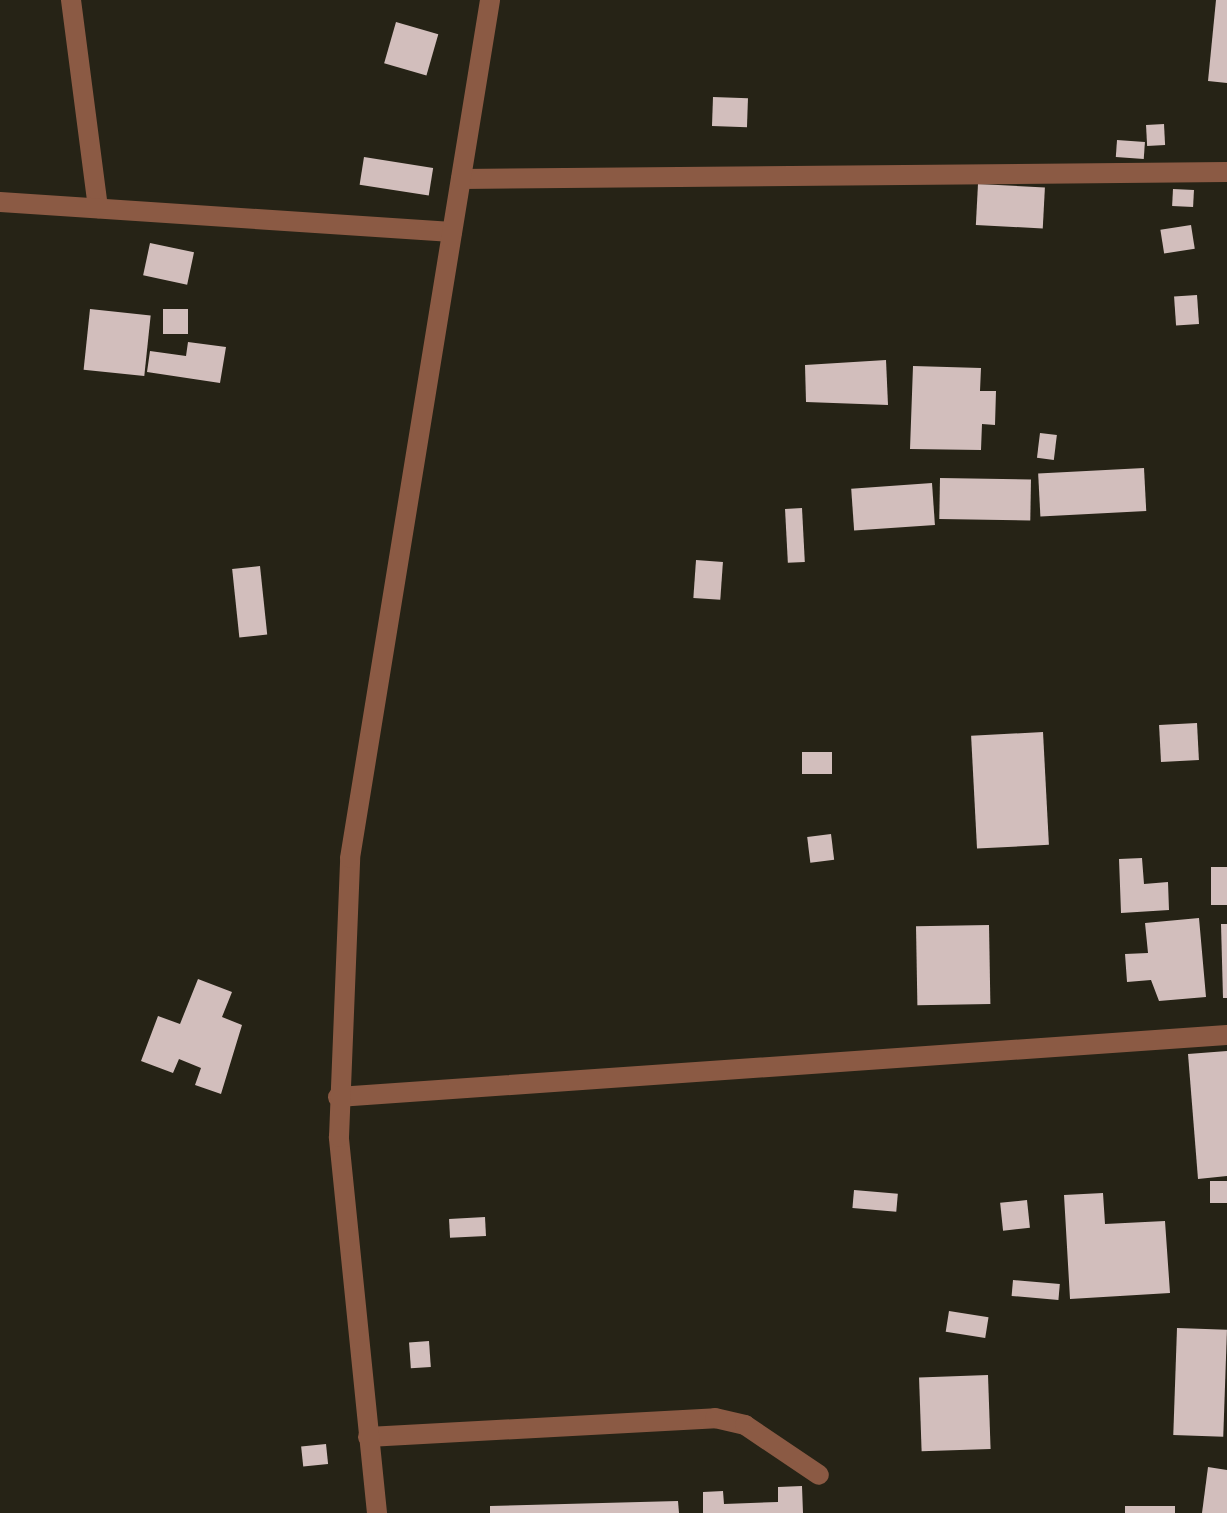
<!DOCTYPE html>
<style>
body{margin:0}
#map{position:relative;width:1227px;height:1513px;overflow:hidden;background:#262316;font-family:Mulish,sans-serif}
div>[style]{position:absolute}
.building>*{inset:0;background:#d2bebc;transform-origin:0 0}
.minor>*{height:20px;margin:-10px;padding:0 10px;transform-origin:10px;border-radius:10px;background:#8b5a44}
span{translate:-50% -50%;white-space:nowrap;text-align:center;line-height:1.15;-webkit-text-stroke:10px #1c190d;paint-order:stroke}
</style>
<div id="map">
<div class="building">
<i style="clip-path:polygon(1216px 0,1227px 0,1227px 83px,1208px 81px)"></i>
<i style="left:396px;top:22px;width:44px;height:43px;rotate:16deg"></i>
<i style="left:713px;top:97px;width:35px;height:29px;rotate:2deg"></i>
<i style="left:1164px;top:124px;width:21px;height:18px;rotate:87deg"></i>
<i style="left:1117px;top:140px;width:28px;height:17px;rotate:4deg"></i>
<i style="left:364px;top:157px;width:70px;height:28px;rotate:9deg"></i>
<i style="left:978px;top:184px;width:67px;height:41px;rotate:3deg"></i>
<i style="left:1173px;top:189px;width:21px;height:17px;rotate:3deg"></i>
<i style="left:1191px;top:225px;width:24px;height:31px;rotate:81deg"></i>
<i style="left:150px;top:243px;width:45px;height:33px;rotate:12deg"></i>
<i style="left:1197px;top:295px;width:29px;height:23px;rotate:86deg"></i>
<i style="left:90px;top:309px;width:61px;height:61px;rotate:6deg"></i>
<i style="left:188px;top:309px;width:25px;height:25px;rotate:90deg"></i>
<i style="clip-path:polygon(188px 342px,226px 347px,220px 383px,147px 372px,150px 351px,186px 356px)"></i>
<i style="clip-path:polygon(886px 360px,888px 405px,806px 402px,805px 365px)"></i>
<i style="clip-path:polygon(913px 366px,981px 368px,980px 391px,996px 391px,995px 425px,982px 424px,981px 450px,910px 449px)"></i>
<i style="left:1040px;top:433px;width:17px;height:25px;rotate:7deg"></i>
<i style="left:1144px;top:468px;width:43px;height:106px;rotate:87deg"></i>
<i style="left:940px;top:478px;width:91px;height:41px;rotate:1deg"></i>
<i style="left:932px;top:483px;width:42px;height:81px;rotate:86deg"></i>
<i style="left:802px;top:508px;width:54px;height:17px;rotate:87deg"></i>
<i style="left:696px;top:560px;width:27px;height:38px;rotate:4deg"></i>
<i style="left:260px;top:566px;width:69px;height:28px;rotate:84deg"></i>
<i style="left:1197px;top:723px;width:37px;height:38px;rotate:87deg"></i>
<i style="left:1043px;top:732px;width:113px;height:72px;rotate:87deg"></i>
<i style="left:802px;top:752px;width:30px;height:22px"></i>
<i style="left:831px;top:834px;width:26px;height:24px;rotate:83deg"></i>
<i style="clip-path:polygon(1142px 858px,1144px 884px,1168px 882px,1169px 910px,1121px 913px,1119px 859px)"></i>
<i style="left:1211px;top:867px;width:16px;height:38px"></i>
<i style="clip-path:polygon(1199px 918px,1206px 997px,1159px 1001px,1151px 980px,1127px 982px,1125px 954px,1148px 953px,1145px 923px)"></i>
<i style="clip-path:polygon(1221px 924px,1227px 924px,1227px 998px,1223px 998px)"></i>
<i style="left:989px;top:925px;width:79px;height:73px;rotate:89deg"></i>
<i style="clip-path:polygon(198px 979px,232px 992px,222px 1017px,242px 1025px,221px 1094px,195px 1085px,201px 1068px,179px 1059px,173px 1073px,141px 1061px,158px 1016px,180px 1024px)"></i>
<i style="clip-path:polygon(1227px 1051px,1227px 1176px,1198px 1179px,1188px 1054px)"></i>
<i style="left:1227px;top:1181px;width:22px;height:17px;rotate:90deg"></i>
<i style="left:854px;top:1190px;width:44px;height:18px;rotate:5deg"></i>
<i style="clip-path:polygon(1103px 1193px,1105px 1224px,1165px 1221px,1170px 1293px,1070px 1299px,1064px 1195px)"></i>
<i style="left:1027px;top:1200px;width:28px;height:27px;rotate:84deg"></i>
<i style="left:485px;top:1217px;width:19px;height:36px;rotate:87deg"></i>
<i style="left:1013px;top:1280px;width:47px;height:16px;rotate:5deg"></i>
<i style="left:949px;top:1311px;width:40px;height:21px;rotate:9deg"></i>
<i style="left:1177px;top:1328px;width:50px;height:107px;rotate:2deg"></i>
<i style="left:429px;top:1341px;width:26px;height:20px;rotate:86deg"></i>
<i style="left:988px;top:1375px;width:74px;height:69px;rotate:88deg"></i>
<i style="left:326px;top:1444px;width:20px;height:25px;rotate:84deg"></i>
<i style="clip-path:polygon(1208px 1467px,1227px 1470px,1227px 1513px,1202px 1513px)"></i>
<i style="clip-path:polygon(802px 1486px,803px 1513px,703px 1513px,703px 1492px,723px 1491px,724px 1504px,778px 1502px,778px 1487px)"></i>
<i style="clip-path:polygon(678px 1501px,679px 1513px,490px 1513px,490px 1506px)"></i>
<i style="left:1125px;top:1506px;width:50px;height:7px"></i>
</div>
<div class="minor">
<i style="left:71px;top:0;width:210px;rotate:82.6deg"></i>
<i style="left:461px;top:179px;width:766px;rotate:-0.52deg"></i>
<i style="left:0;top:202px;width:453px;rotate:3.8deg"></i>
<i style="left:338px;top:1097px;width:891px;rotate:-3.99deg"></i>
<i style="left:368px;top:1437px;width:348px;rotate:-3.1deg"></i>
<i style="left:715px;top:1418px;width:31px;rotate:13deg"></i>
<i style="left:745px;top:1425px;width:89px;rotate:34deg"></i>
<i style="left:377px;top:1513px;width:378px;rotate:-95.8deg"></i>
<i style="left:339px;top:1137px;width:279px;rotate:-87.7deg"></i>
<i style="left:350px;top:858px;width:869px;rotate:-80.73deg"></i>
</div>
</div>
